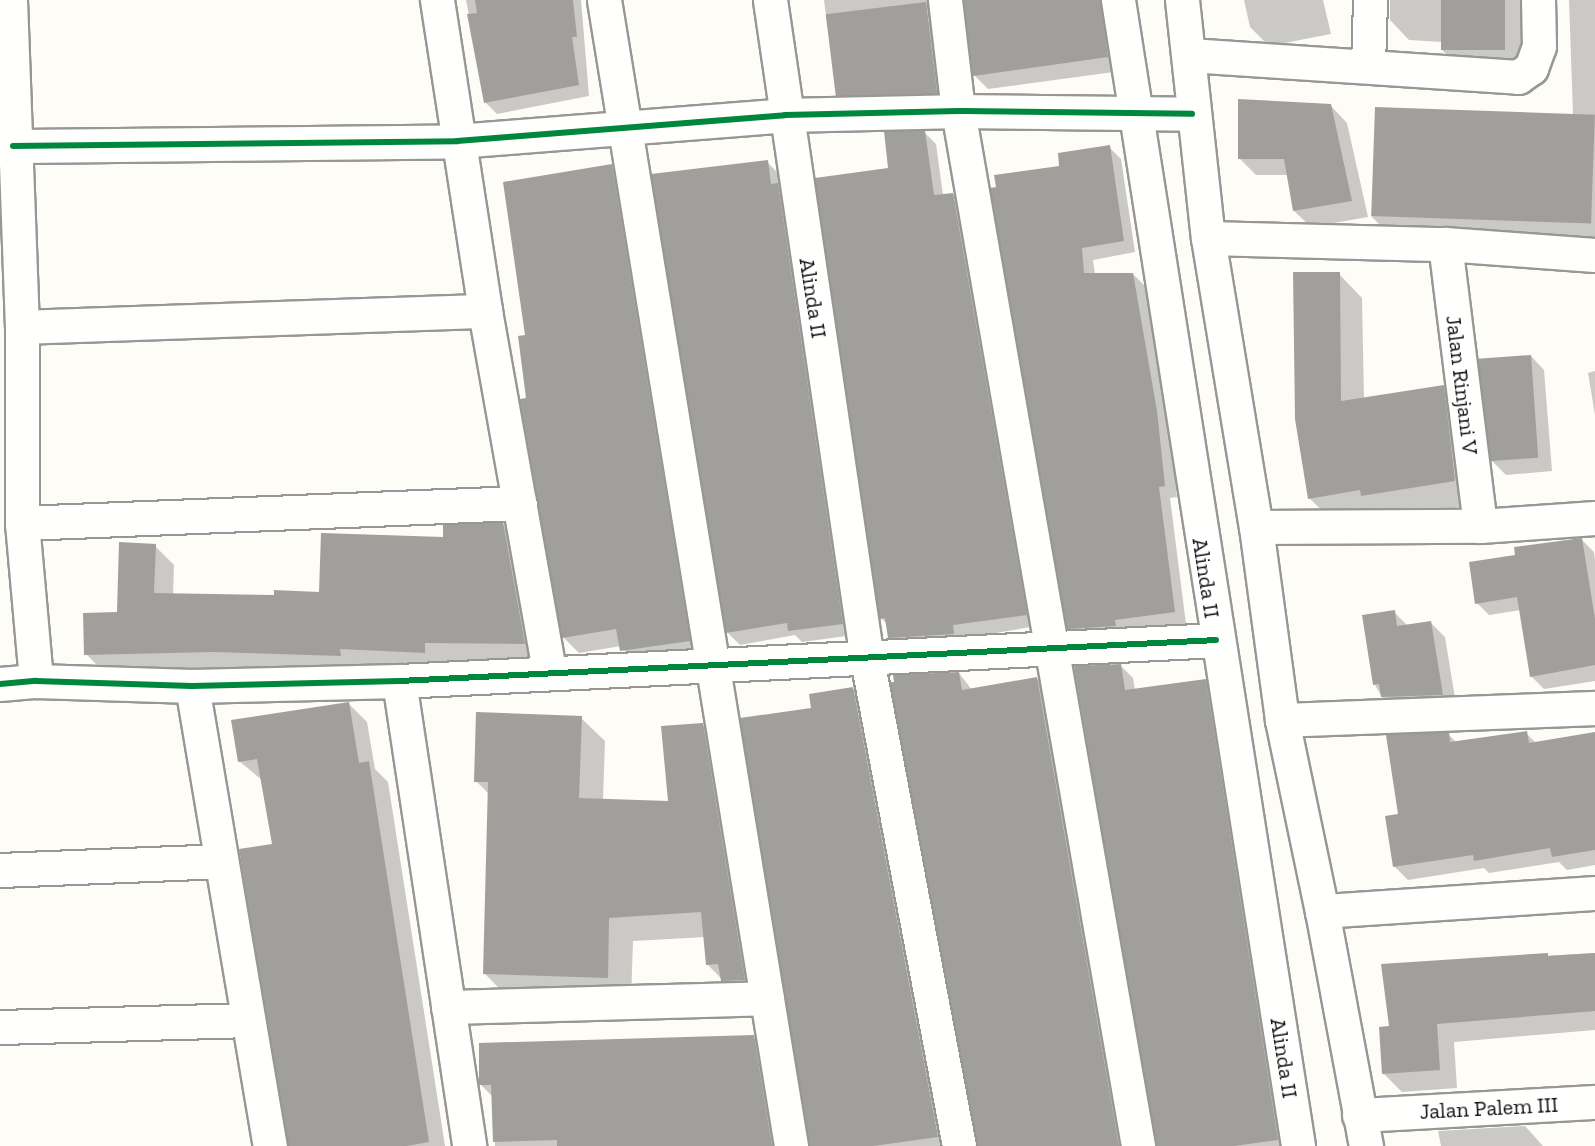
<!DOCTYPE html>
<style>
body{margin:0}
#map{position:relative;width:1595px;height:1146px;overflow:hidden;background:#fdfcf7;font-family:"Zilla Slab",serif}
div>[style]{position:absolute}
.shadow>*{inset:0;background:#0003}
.building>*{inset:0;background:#a19f9c;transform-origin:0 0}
.roads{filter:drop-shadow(2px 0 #979795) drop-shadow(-2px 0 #979795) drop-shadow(0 2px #979795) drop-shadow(0 -2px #979795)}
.minor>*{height:33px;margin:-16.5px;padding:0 16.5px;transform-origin:16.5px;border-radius:16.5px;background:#fffffe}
.cycleway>*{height:6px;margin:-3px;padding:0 3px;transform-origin:3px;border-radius:3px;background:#00873e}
span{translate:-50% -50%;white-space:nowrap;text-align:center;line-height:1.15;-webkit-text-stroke:6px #fff;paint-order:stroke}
.street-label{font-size:22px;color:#111}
</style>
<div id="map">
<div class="shadow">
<i style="clip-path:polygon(466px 0,581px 0,589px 96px,497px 114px,486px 103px)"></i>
<i style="clip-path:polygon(824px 0,947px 0,951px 106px,851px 109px,836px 94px)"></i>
<i style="clip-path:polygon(965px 0,1120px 0,1121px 71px,988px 89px,974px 75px)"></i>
<i style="clip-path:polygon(1244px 0,1323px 0,1331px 34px,1269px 46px,1250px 27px)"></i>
<i style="clip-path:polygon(1390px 0,1524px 0,1524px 69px,1462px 69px,1442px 50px,1442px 42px,1409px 40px,1390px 20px)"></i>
<i style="clip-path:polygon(1569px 0,1595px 0,1595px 247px,1384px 229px,1371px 216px,1573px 114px)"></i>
<i style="clip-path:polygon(1331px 106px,1347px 123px,1368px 217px,1311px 227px,1294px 211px,1288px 175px,1256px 175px,1240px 159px)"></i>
<i style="clip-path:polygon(924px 132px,936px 144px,943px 195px,953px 194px,964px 206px,1037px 626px,901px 649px,889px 637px,887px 624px,881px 618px,890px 169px)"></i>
<i style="clip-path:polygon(1109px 147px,1121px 159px,1135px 252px,1093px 260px,1095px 274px,1133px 274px,1145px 286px,1169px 424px,1177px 497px,1170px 498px,1186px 624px,1081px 640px,1068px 628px,1061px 168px)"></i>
<i style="clip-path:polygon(767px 162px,779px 174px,854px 635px,802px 642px,795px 635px,740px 645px,728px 633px)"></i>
<i style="clip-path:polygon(611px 166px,627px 181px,704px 656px,637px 666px,621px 646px,579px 653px,563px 637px,527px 336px)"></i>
<i style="clip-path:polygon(1339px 274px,1362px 298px,1364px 399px,1443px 387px,1467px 410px,1478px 504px,1386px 519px,1333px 521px,1309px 498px)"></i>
<i style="clip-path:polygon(1531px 356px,1544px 370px,1552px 471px,1506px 475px,1492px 461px)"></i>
<i style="clip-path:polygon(1595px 371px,1595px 415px,1588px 373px)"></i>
<i style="clip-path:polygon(503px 524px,522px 543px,543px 663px,444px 662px,443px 671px,105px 673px,86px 654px,118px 613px,155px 546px,174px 565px,173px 595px,276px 597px,320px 593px,444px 539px)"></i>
<i style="clip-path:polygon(1581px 539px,1594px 552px,1595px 560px,1595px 681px,1544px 689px,1531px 676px,1521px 610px,1489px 615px,1477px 603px)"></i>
<i style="clip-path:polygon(1394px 612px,1408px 626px,1430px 622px,1445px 637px,1457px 710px,1397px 712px,1382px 697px,1375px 685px)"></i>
<i style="clip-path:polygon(1120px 665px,1133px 678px,1135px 690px,1205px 680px,1218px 693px,1289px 1146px,1157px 1146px)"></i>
<i style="clip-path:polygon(959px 673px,972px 690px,1037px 679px,1049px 691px,1128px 1146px,978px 1146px)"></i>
<i style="clip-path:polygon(853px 689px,865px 702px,949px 1146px,809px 1146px,742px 720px,812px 710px)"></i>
<i style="clip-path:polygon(348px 703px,367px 722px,375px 769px,388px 782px,445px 1146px,288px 1146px,274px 845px,262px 780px,239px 761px)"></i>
<i style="clip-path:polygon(581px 718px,605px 741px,603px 800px,669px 802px,702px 724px,726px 748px,768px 1003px,746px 1004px,708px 965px,705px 937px,633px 941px,631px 1001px,508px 997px,484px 973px,489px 794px,476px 781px)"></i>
<i style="clip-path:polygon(1526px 733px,1537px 744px,1595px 736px,1595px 865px,1567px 870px,1559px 862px,1489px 873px,1484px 868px,1408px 880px,1395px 867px,1400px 815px,1448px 734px,1457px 743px)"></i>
<i style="clip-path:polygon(1595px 953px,1595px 1030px,1454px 1042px,1457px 1088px,1402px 1092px,1383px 1073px,1391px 1027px,1382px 965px)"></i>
<i style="clip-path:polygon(753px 1036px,766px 1049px,783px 1146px,495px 1146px,493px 1097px,481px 1085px)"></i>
<i style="clip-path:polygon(1525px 1126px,1543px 1146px,1441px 1146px,1438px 1131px)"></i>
</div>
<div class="building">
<i style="clip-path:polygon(475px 0,573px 0,577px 37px,572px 37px,579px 85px,484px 103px,467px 14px,477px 13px)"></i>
<i style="clip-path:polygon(964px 0,1100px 0,1108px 57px,973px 76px)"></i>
<i style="left:1441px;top:0;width:64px;height:50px"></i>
<i style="left:926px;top:2px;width:92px;height:101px;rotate:83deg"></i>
<i style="clip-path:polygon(1238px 99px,1331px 104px,1352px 201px,1293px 211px,1284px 159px,1238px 159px)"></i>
<i style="left:1375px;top:107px;width:220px;height:109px;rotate:2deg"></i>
<i style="clip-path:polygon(884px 131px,925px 131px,934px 195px,953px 193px,1027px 615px,953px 625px,954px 634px,888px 638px,885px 618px,880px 619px,815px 178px,888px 168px)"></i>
<i style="clip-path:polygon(1110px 145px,1124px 241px,1082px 248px,1084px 273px,1133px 273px,1157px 411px,1165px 486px,1159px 487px,1175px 612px,1115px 620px,1116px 626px,1067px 629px,990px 188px,996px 187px,994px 175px,1059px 166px,1058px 153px)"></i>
<i style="clip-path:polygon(768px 160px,771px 184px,778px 183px,843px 624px,788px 631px,787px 623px,726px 633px,651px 174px)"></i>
<i style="clip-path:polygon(612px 164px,690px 641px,620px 651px,616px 629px,562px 638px,520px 399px,526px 398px,518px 336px,525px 335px,503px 182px)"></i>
<i style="clip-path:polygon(1293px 272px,1340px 272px,1341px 401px,1444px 385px,1455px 481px,1361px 496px,1360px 490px,1308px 499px,1295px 419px)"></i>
<i style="left:1531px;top:355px;width:103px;height:53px;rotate:86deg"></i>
<i style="clip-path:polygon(503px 522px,525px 644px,425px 643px,425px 653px,340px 649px,341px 656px,213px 652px,84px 655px,83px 613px,117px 612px,119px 542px,156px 544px,154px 593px,274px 595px,274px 590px,319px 592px,321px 533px,443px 537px,443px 525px)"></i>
<i style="clip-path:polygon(1582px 538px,1595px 619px,1595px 665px,1530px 677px,1517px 597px,1475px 604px,1469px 562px,1515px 555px,1514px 547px)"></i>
<i style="clip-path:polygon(1395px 610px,1397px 626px,1431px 621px,1443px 695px,1381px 697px,1379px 684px,1373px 685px,1362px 615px)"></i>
<i style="clip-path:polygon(1121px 664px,1125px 690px,1206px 679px,1278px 1140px,1234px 1146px,1156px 1146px,1074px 666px)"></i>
<i style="clip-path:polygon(959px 672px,962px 690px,1037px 677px,1119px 1146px,977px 1146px,890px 682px,894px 682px,893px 675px)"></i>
<i style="clip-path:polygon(853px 687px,938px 1137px,873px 1146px,809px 1146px,740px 718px,811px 708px,809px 694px)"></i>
<i style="clip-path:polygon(349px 702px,359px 763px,369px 761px,429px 1142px,407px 1146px,288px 1146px,239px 849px,272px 844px,257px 759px,238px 762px,231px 720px)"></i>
<i style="clip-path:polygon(476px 712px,582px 716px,579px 798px,668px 801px,661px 726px,703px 723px,745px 980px,721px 981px,718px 964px,706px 965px,701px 912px,609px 918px,608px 978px,483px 974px,488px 782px,474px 782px)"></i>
<i style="clip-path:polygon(1527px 731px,1529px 743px,1595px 732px,1595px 850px,1552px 857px,1550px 848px,1474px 861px,1473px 855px,1393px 867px,1385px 816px,1398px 814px,1386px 735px,1449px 732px,1450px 742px)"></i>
<i style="clip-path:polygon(1548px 953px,1548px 956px,1595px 953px,1595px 1011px,1437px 1024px,1440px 1070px,1382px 1074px,1379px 1027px,1389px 1026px,1381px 964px)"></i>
<i style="clip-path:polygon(754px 1035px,772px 1146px,557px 1146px,557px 1140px,493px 1142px,491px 1085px,479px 1085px,479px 1043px)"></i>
</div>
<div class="roads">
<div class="minor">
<i style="left:10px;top:0;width:327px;rotate:87.9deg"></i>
<i style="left:22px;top:327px;width:196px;rotate:90deg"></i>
<i style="left:22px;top:523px;width:159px;rotate:84.9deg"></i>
<i style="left:437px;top:0;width:315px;rotate:81.2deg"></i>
<i style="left:485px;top:311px;width:367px;rotate:79.9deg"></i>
<i style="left:604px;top:0;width:1161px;rotate:80.73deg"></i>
<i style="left:770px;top:0;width:666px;rotate:81.63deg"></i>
<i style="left:867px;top:659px;width:496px;rotate:79.3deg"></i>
<i style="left:945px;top:0;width:112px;rotate:83.3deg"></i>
<i style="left:958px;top:111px;width:1051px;rotate:80.13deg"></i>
<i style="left:1118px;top:0;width:1160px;rotate:81.07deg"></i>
<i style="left:1182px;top:0;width:239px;rotate:83.8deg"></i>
<i style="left:1208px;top:238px;width:293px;rotate:80.6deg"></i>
<i style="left:1256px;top:527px;width:195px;rotate:82.3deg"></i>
<i style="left:1282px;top:720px;width:195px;rotate:78.2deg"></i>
<i style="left:1322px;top:911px;width:239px;rotate:79.4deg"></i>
<i style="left:1189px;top:55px;width:330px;rotate:3.8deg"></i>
<i style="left:1518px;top:77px;width:16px;rotate:-35deg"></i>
<i style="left:1531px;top:68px;width:23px;rotate:-70deg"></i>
<i style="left:1539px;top:46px;width:46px;rotate:-91.2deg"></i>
<i style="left:1368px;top:65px;width:65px;rotate:-88.2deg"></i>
<i style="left:13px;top:146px;width:444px;rotate:-0.6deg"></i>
<i style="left:457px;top:141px;width:329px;rotate:-4.5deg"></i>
<i style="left:785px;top:115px;width:173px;rotate:-1.3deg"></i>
<i style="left:958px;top:111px;width:234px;rotate:0.7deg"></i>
<i style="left:1208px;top:238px;width:237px;rotate:1.5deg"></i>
<i style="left:1445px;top:244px;width:150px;rotate:4.2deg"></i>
<i style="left:1445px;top:244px;width:284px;rotate:82.9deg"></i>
<i style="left:22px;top:327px;width:463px;rotate:-2deg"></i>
<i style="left:22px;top:523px;width:498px;rotate:-2.3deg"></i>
<i style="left:1256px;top:527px;width:224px;rotate:-0.3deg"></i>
<i style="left:1480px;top:526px;width:115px;rotate:-4deg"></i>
<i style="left:399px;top:681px;width:470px;rotate:81.4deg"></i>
<i style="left:0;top:684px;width:36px;rotate:-5deg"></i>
<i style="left:36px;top:681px;width:156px;rotate:1.8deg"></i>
<i style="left:192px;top:686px;width:207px;rotate:-1.4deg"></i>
<i style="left:399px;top:681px;width:818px;rotate:-2.87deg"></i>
<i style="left:192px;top:686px;width:467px;rotate:80.4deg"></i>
<i style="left:1282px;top:720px;width:313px;rotate:-2.2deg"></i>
<i style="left:0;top:870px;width:221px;rotate:-2.3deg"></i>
<i style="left:1322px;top:911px;width:274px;rotate:-3.8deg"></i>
<i style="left:448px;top:1007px;width:319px;rotate:-1.6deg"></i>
<i style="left:0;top:1027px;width:248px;rotate:-1.6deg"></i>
<i style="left:1359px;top:1115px;width:236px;rotate:-3.2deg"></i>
</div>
</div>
<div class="cycleway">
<i style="left:13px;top:146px;width:444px;rotate:-0.6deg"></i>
<i style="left:457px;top:141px;width:329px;rotate:-4.5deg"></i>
<i style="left:785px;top:115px;width:173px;rotate:-1.3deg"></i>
<i style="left:958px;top:111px;width:234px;rotate:0.7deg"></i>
<i style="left:0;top:684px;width:36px;rotate:-5deg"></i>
<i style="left:36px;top:681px;width:156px;rotate:1.8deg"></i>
<i style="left:192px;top:686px;width:207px;rotate:-1.4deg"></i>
<i style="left:399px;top:681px;width:818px;rotate:-2.87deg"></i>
</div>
<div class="street-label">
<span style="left:813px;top:298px;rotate:81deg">Alinda II</span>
<span style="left:1462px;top:385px;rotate:83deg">Jalan Rinjani V</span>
<span style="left:1206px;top:578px;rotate:81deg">Alinda II</span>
<span style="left:1284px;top:1058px;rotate:81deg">Alinda II</span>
<span style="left:1489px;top:1108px;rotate:-3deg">Jalan Palem III</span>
</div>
</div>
